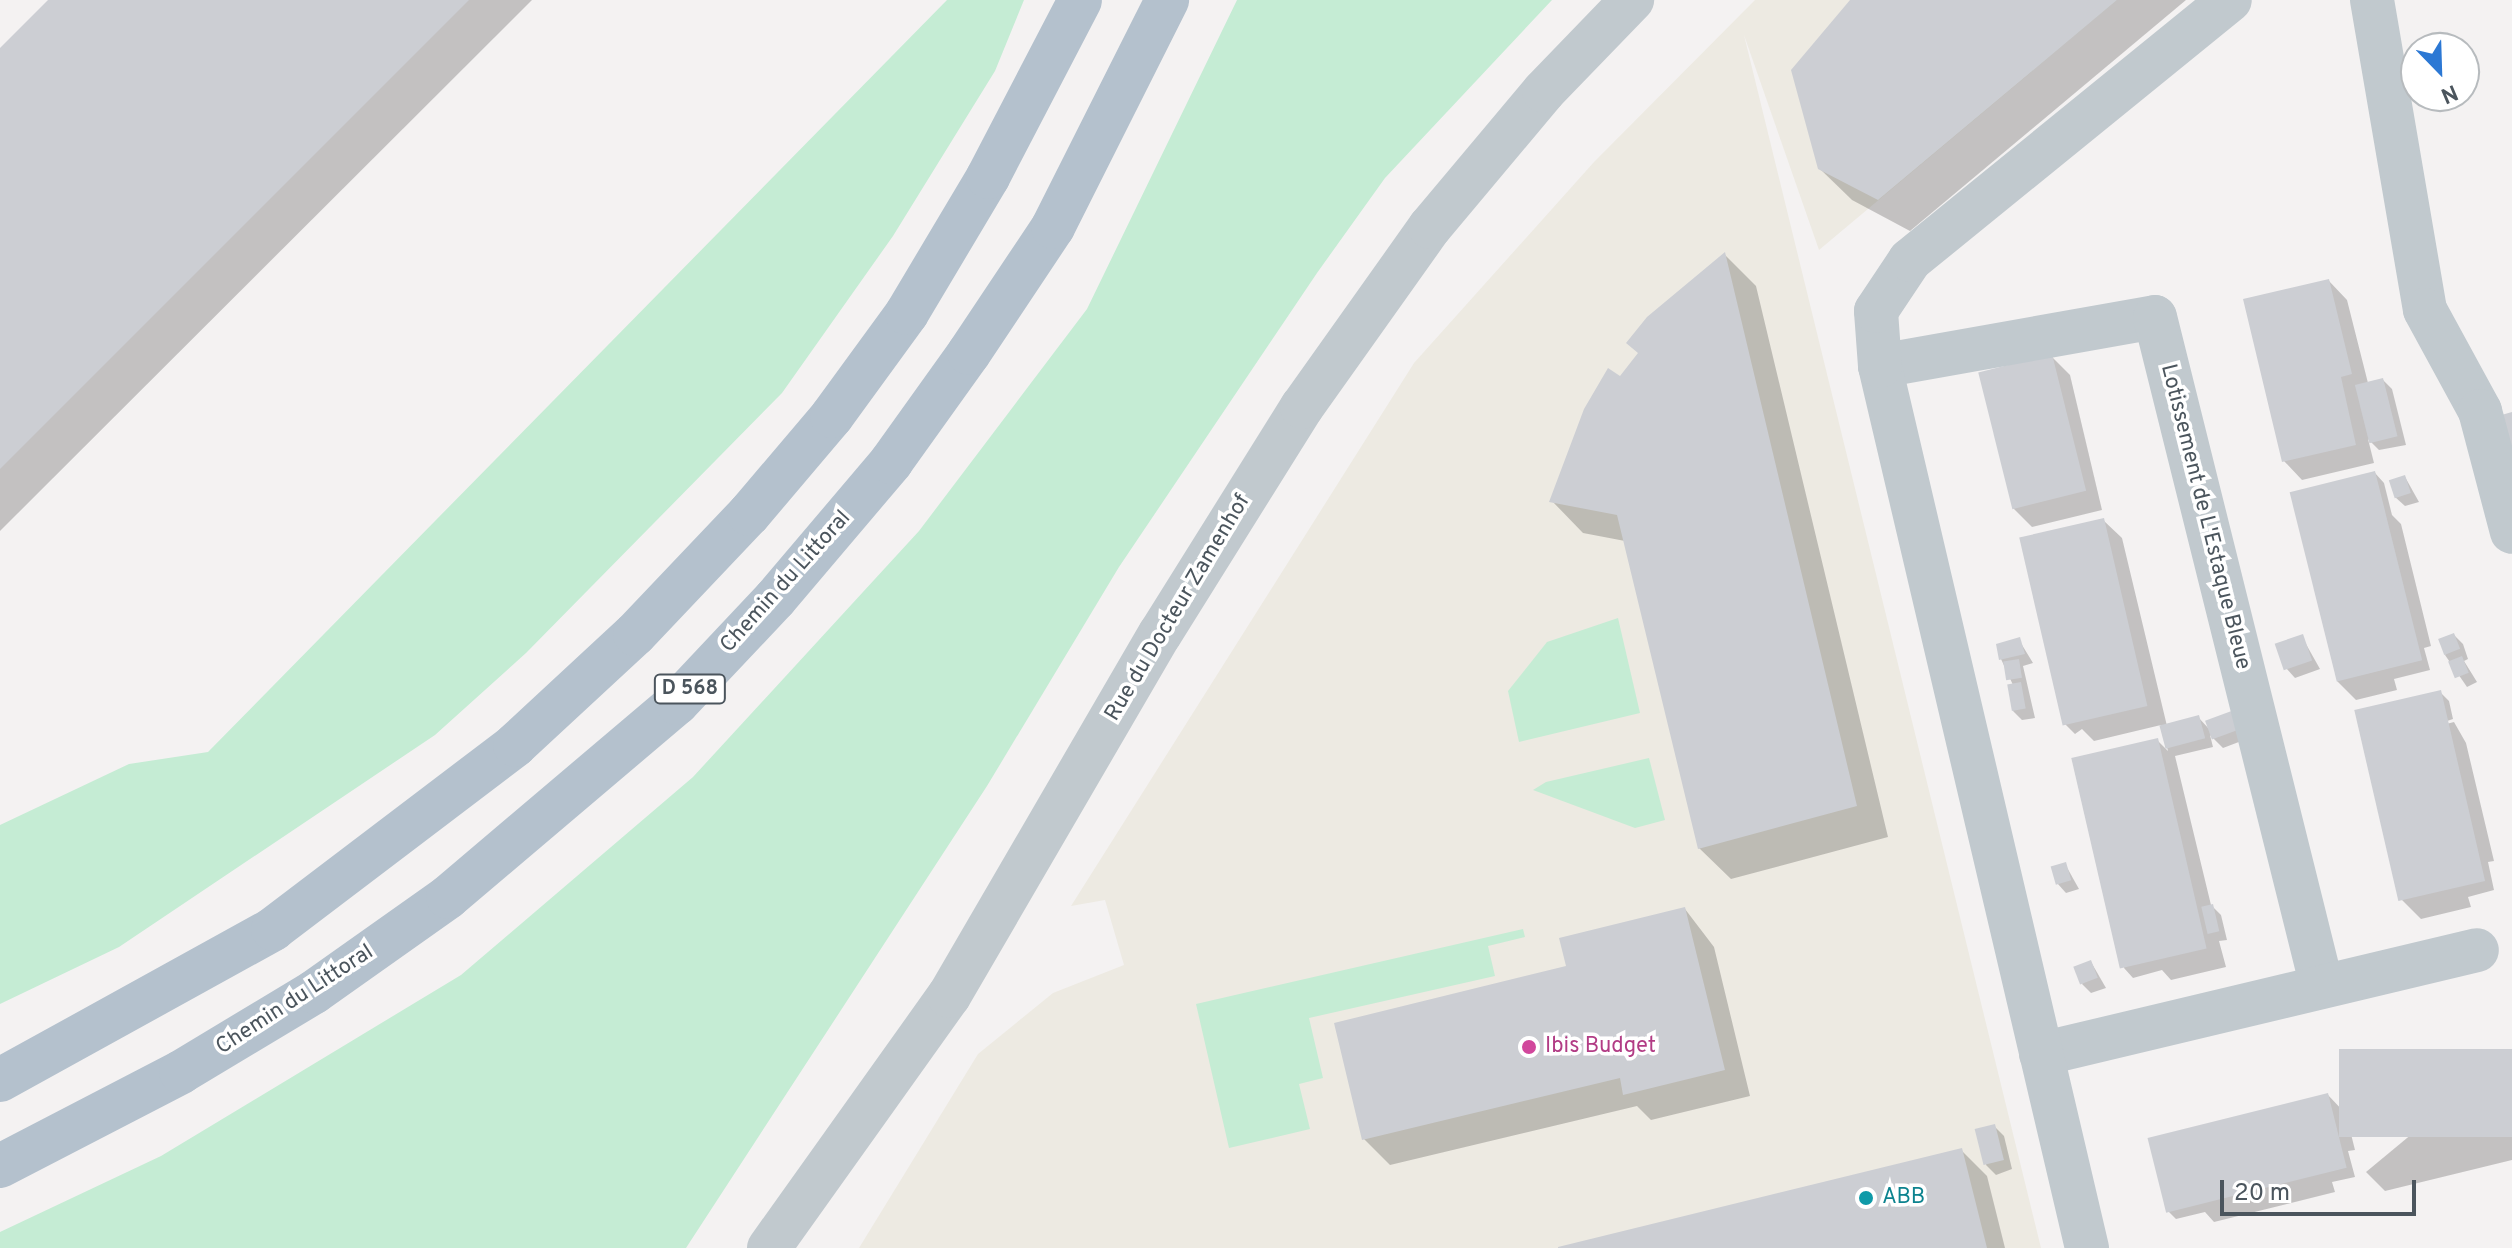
<!DOCTYPE html>
<style>
body{margin:0}
#map{position:relative;width:2512px;height:1248px;overflow:hidden;background:#f4f2f2;font-family:Overpass,sans-serif}
div>[style]{position:absolute}
.commercial>*{inset:0;background:#edeae2}
.green>*{inset:0;background:#c5ecd4}
.shadow>*{inset:0;background:#0003}
.building>*{inset:0;background:#ccced3;transform-origin:0 0}
.minor>*{height:44px;margin:-22px;padding:0 22px;transform-origin:22px;border-radius:22px;background:#c1c9ce}
.primary>*{height:44px;margin:-22px;padding:0 22px;transform-origin:22px;border-radius:22px;background:#b4c1cd}
.dots>*{width:22px;height:22px;translate:-50% -50%;box-sizing:border-box;border:4px solid #fff;border-radius:50%}
span{translate:-50% -50%;white-space:nowrap;text-align:center;line-height:1.15;-webkit-text-stroke:7px #fff;paint-order:stroke}
.shield-label span{padding:2px 6px;background:#fff;border:2px solid;border-radius:6px;-webkit-text-stroke-width:0}
.shield-label{font-size:20px;color:#4b555d;font-weight:700}
.street-label{font-size:22px;color:#4b555d}
.hotel-label{font-size:22px;color:#b23c85}
.left{translate:0 -50%;text-align:left}
.culture-label{font-size:22px;color:#0d838f}
.north{position:absolute;left:2400px;top:32px;width:80px;height:80px;box-sizing:border-box;background:#fff;border:2px solid #b7bbbe;border-radius:50%;rotate:157deg;font-size:22px;font-weight:700;line-height:32px;text-align:center;color:#4b555d}
.north::after{content:'';display:block;margin:auto;width:28px;height:36px;background:#2c78d4;clip-path:polygon(50% 0,100% 100%,50% 72%,0 100%)}
.scale{position:absolute;left:2220px;top:1180px;width:196px;height:36px;box-sizing:border-box;border:4px solid #4b555d;border-top:0;padding-left:10px;font-size:24px;line-height:28px;white-space:nowrap;color:#4b555d;-webkit-text-stroke:6px #fff;paint-order:stroke}
</style>
<div id="map">
<div class="commercial">
<i style="clip-path:polygon(1755px 0,2117px 0,1819px 250px,1744px 35px,2041px 1248px,859px 1248px,978px 1054px,1053px 993px,1124px 965px,1105px 900px,1071px 906px,1414px 363px,1594px 162px)"></i>
</div>
<div class="green">
<i style="clip-path:polygon(947px 0,1024px 0,995px 71px,893px 236px,782px 393px,526px 653px,435px 735px,119px 947px,0 1004px,0 825px,129px 764px,208px 752px)"></i>
<i style="clip-path:polygon(1237px 0,1552px 0,1385px 178px,1317px 273px,1119px 567px,987px 786px,686px 1248px,0 1248px,0 1232px,161px 1156px,461px 975px,693px 777px,919px 531px,1087px 309px)"></i>
<i style="clip-path:polygon(1618px 618px,1640px 713px,1519px 742px,1508px 691px,1547px 642px)"></i>
<i style="clip-path:polygon(1649px 758px,1665px 820px,1635px 828px,1533px 790px,1546px 782px)"></i>
<i style="clip-path:polygon(1523px 929px,1525px 937px,1488px 946px,1495px 976px,1309px 1018px,1323px 1078px,1299px 1084px,1310px 1129px,1229px 1148px,1196px 1004px)"></i>
</div>
<div class="shadow">
<i style="clip-path:polygon(51px 0,532px 0,0 531px,0 51px)"></i>
<i style="clip-path:polygon(1852px 0,2186px 0,1910px 231px,1852px 200px,1819px 168px)"></i>
<i style="clip-path:polygon(1725px 255px,1756px 286px,1888px 837px,1731px 879px,1699px 848px,1625px 541px,1583px 533px,1552px 501px,1620px 379px)"></i>
<i style="clip-path:polygon(2329px 281px,2347px 300px,2368px 383px,2383px 380px,2392px 389px,2406px 445px,2379px 450px,2368px 439px,2374px 463px,2302px 480px,2284px 461px)"></i>
<i style="clip-path:polygon(2051px 356px,2070px 375px,2102px 510px,2032px 527px,2013px 508px)"></i>
<i style="clip-path:polygon(2375px 473px,2384px 483px,2392px 515px,2401px 524px,2431px 646px,2424px 648px,2430px 670px,2394px 679px,2397px 690px,2356px 700px,2337px 681px)"></i>
<i style="clip-path:polygon(2405px 477px,2419px 502px,2405px 506px,2395px 497px)"></i>
<i style="clip-path:polygon(2103px 520px,2122px 538px,2167px 726px,2198px 717px,2210px 730px,2236px 711px,2252px 737px,2223px 748px,2210px 735px,2213px 747px,2175px 756px,2211px 905px,2221px 915px,2227px 940px,2219px 941px,2226px 967px,2171px 980px,2162px 970px,2133px 978px,2124px 968px,2157px 740px,2168px 751px,2161px 725px,2094px 741px,2082px 729px,2075px 734px,2065px 724px)"></i>
<i style="clip-path:polygon(2454px 635px,2463px 644px,2468px 659px,2464px 661px,2477px 682px,2467px 687px,2445px 655px)"></i>
<i style="clip-path:polygon(2302px 637px,2320px 669px,2295px 678px,2286px 668px)"></i>
<i style="clip-path:polygon(2019px 640px,2033px 663px,2023px 666px,2035px 718px,2022px 720px,2013px 711px,2013px 685px,2001px 659px)"></i>
<i style="clip-path:polygon(2440px 692px,2449px 701px,2453px 719px,2412px 733px,2454px 722px,2466px 743px,2494px 861px,2488px 862px,2494px 890px,2468px 897px,2471px 907px,2421px 919px,2402px 900px,2357px 712px)"></i>
<i style="clip-path:polygon(2065px 864px,2079px 889px,2066px 893px,2057px 883px)"></i>
<i style="clip-path:polygon(1685px 909px,1714px 947px,1750px 1096px,1651px 1120px,1637px 1106px,1390px 1165px,1364px 1139px,1568px 968px)"></i>
<i style="clip-path:polygon(2091px 962px,2106px 988px,2091px 993px,2082px 984px)"></i>
<i style="clip-path:polygon(2512px 1051px,2512px 1160px,2385px 1191px,2366px 1172px)"></i>
<i style="clip-path:polygon(2328px 1095px,2346px 1114px,2355px 1150px,2348px 1151px,2355px 1177px,2332px 1182px,2335px 1192px,2214px 1222px,2205px 1212px,2176px 1219px,2167px 1210px)"></i>
<i style="clip-path:polygon(1994px 1126px,2004px 1136px,2012px 1169px,1996px 1175px,1986px 1165px)"></i>
<i style="clip-path:polygon(1961px 1150px,1987px 1176px,2005px 1248px,1562px 1248px)"></i>
</div>
<div class="building">
<i style="clip-path:polygon(48px 0,469px 0,0 469px,0 48px)"></i>
<i style="clip-path:polygon(1850px 0,2117px 0,1878px 200px,1818px 169px,1791px 70px)"></i>
<i style="clip-path:polygon(1725px 252px,1857px 806px,1698px 849px,1617px 515px,1549px 502px,1584px 409px,1608px 368px,1620px 376px,1638px 353px,1626px 343px,1647px 317px)"></i>
<i style="clip-path:polygon(2329px 279px,2352px 374px,2341px 377px,2356px 445px,2282px 462px,2243px 299px)"></i>
<i style="left:2052px;top:354px;width:141px;height:76px;rotate:76deg"></i>
<i style="left:2383px;top:378px;width:60px;height:29px;rotate:76deg"></i>
<i style="clip-path:polygon(2512px 412px,2512px 466px,2498px 416px)"></i>
<i style="left:2375px;top:471px;width:195px;height:88px;rotate:76deg"></i>
<i style="left:2405px;top:475px;width:19px;height:17px;rotate:72deg"></i>
<i style="left:2104px;top:518px;width:193px;height:87px;rotate:77deg"></i>
<i style="left:2454px;top:633px;width:17px;height:17px;rotate:69deg"></i>
<i style="left:2303px;top:634px;width:28px;height:30px;rotate:71deg"></i>
<i style="clip-path:polygon(2020px 637px,2025px 654px,1999px 660px,1996px 644px)"></i>
<i style="left:2462px;top:656px;width:18px;height:15px;rotate:68deg"></i>
<i style="left:2019px;top:659px;width:19px;height:16px;rotate:81deg"></i>
<i style="left:2021px;top:682px;width:27px;height:14px;rotate:80deg"></i>
<i style="left:2441px;top:690px;width:196px;height:89px;rotate:77deg"></i>
<i style="left:2237px;top:709px;width:20px;height:34px;rotate:70deg"></i>
<i style="left:2199px;top:715px;width:24px;height:41px;rotate:75deg"></i>
<i style="left:2158px;top:738px;width:216px;height:89px;rotate:77deg"></i>
<i style="left:2066px;top:862px;width:19px;height:16px;rotate:74deg"></i>
<i style="left:2213px;top:904px;width:28px;height:12px;rotate:77deg"></i>
<i style="clip-path:polygon(1685px 907px,1725px 1070px,1623px 1095px,1620px 1078px,1362px 1140px,1334px 1023px,1566px 966px,1559px 938px)"></i>
<i style="left:2091px;top:960px;width:19px;height:19px;rotate:69deg"></i>
<i style="left:2512px;top:1049px;width:88px;height:173px;rotate:90deg"></i>
<i style="left:2328px;top:1093px;width:77px;height:186px;rotate:76deg"></i>
<i style="left:1995px;top:1124px;width:37px;height:21px;rotate:76deg"></i>
<i style="clip-path:polygon(1962px 1148px,1987px 1248px,1558px 1248px,1558px 1247px)"></i>
</div>
<div class="minor">
<i style="left:2372px;top:0;width:314px;rotate:80.3deg"></i>
<i style="left:2425px;top:310px;width:115px;rotate:61.4deg"></i>
<i style="left:2480px;top:411px;width:125px;rotate:75.2deg"></i>
<i style="left:1880px;top:366px;width:279px;rotate:-10.1deg"></i>
<i style="left:2155px;top:317px;width:690px;rotate:76deg"></i>
<i style="left:2041px;top:1054px;width:448px;rotate:-13.4deg"></i>
<i style="left:769px;top:1248px;width:310px;rotate:-54.5deg"></i>
<i style="left:949px;top:996px;width:419px;rotate:-59.8deg"></i>
<i style="left:1160px;top:634px;width:268px;rotate:-58deg"></i>
<i style="left:1302px;top:407px;width:221px;rotate:-54.6deg"></i>
<i style="left:1430px;top:227px;width:177px;rotate:-50deg"></i>
<i style="left:1544px;top:91px;width:127px;rotate:-46deg"></i>
<i style="left:2087px;top:1248px;width:906px;rotate:-103.21deg"></i>
<i style="left:1880px;top:366px;width:55px;rotate:-94.2deg"></i>
<i style="left:1876px;top:311px;width:61px;rotate:-56.3deg"></i>
<i style="left:1910px;top:260px;width:412px;rotate:-39.1deg"></i>
</div>
<div class="primary">
<i style="left:0;top:1080px;width:312px;rotate:-28.9deg"></i>
<i style="left:273px;top:929px;width:304px;rotate:-37.2deg"></i>
<i style="left:515px;top:745px;width:163px;rotate:-42.8deg"></i>
<i style="left:635px;top:634px;width:166px;rotate:-46.5deg"></i>
<i style="left:749px;top:514px;width:128px;rotate:-49.7deg"></i>
<i style="left:832px;top:416px;width:127px;rotate:-53.9deg"></i>
<i style="left:907px;top:313px;width:158px;rotate:-59.2deg"></i>
<i style="left:988px;top:177px;width:199px;rotate:-62.5deg"></i>
<i style="left:0;top:1166px;width:204px;rotate:-27.4deg"></i>
<i style="left:181px;top:1072px;width:155px;rotate:-31deg"></i>
<i style="left:314px;top:992px;width:164px;rotate:-35.3deg"></i>
<i style="left:448px;top:897px;width:300px;rotate:-40.3deg"></i>
<i style="left:677px;top:703px;width:143px;rotate:-46.7deg"></i>
<i style="left:775px;top:599px;width:180px;rotate:-49.7deg"></i>
<i style="left:891px;top:462px;width:134px;rotate:-54.4deg"></i>
<i style="left:969px;top:353px;width:151px;rotate:-56.3deg"></i>
<i style="left:1053px;top:227px;width:254px;rotate:-63.3deg"></i>
</div>
<div class="dots">
<i style="left:1529px;top:1047px;background:#d1479c"></i>
<i style="left:1866px;top:1198px;background:#0f9aa8"></i>
</div>
<div class="shield-label">
<span style="left:690px;top:689px">D 568</span>
</div>
<div class="street-label">
<span style="left:2205px;top:517px;rotate:76deg">Lotissement de L'Estaque Bleue</span>
<span style="left:786px;top:582px;rotate:-48deg">Chemin du Littoral</span>
<span style="left:1178px;top:608px;rotate:-59deg">Rue du Docteur Zamenhof</span>
<span style="left:295px;top:1000px;rotate:-33deg">Chemin du Littoral</span>
</div>
<div class="hotel-label">
<span class="left" style="left:1545px;top:1047px">Ibis Budget</span>
</div>
<div class="culture-label">
<span class="left" style="left:1882px;top:1198px">ABB</span>
</div>
<div class="north">N</div>
<div class="scale">20 m</div>
</div>
